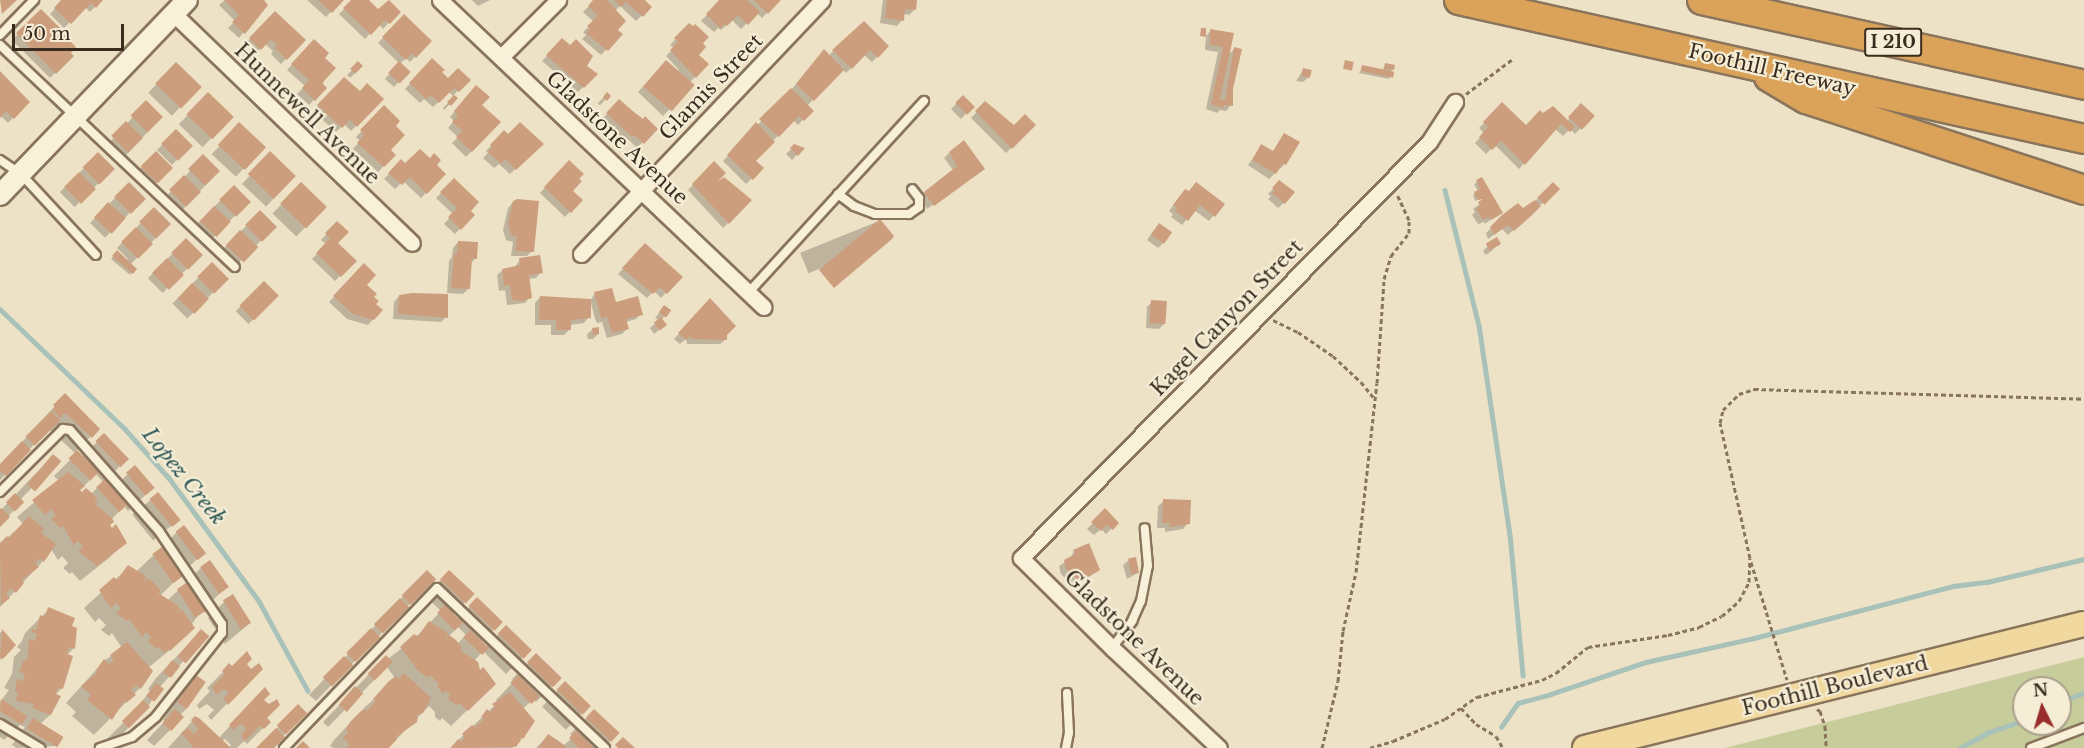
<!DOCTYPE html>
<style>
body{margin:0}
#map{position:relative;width:2084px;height:748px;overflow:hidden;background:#eee2c6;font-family:"Libre Baskerville",serif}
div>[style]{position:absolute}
.green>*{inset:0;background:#c6cc9a}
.shadow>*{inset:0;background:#0003;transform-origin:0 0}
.stream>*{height:4.5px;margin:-2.25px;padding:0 2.25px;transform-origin:2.25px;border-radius:2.25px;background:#a8c2ba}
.building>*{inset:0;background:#cc9e7d;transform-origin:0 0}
.path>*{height:3px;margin-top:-1.5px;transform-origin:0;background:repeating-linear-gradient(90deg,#89745c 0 4.5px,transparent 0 7.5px)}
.roads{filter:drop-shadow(2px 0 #89745c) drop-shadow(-2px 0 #89745c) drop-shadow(0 2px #89745c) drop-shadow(0 -2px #89745c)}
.service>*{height:8px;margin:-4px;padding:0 4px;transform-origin:4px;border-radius:4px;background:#f9f0da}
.minor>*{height:15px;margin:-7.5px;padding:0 7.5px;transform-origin:7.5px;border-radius:7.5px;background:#f9f0da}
.tertiary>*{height:20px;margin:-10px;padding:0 10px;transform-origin:10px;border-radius:10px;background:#f9f0da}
.primary>*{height:24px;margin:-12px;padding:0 12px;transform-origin:12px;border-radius:12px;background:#f0d89f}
.motorway>*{height:28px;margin:-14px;padding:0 14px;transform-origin:14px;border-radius:14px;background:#dba359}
span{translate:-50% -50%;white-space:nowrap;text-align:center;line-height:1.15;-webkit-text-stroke:4.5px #f5edd6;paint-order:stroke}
.shield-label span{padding:2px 4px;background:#f5edd6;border:2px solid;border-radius:4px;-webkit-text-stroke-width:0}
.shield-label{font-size:18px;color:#3a2c1f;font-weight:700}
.street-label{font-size:20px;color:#3a2c1f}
.water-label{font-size:21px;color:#2f5957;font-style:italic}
.north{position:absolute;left:2012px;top:676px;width:60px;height:60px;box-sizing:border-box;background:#f5edd6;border:2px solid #aaa08d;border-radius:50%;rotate:355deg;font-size:16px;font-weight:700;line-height:24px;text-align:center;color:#3a2c1f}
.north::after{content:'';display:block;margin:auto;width:21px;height:27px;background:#982d2c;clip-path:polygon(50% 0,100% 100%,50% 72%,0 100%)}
.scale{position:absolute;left:12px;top:24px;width:112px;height:27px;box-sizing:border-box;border:3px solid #3a2c1f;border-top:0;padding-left:8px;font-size:18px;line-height:21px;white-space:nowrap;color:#3a2c1f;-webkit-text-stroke:4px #f5edd6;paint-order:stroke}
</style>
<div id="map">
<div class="green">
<i style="clip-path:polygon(evenodd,2084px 657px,2084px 748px,1725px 748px,2084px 657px,2024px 688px,2060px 688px,2060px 724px,2024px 724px,2024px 688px)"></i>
</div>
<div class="shadow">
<i style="clip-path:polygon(63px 0,101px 0,90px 12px,85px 7px,64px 28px,50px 14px)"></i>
<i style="clip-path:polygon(225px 0,261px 0,266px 5px,239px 38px,228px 28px,235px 21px,219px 5px)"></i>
<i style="clip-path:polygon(307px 0,342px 0,326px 17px)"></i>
<i style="clip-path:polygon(353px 0,367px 0,378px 11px,399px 12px,383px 29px,379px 24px,365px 39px,339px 14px)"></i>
<i style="clip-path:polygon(472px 0,490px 0,478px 6px)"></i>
<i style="clip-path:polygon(595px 0,643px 0,650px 7px,636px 21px,620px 6px,615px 11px,616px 30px,621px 35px,601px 55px,582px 39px,586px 35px,583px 32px,594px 22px,583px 12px)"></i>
<i style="clip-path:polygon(721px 0,777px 0,778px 1px,762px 18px,757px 13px,741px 29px,732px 20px,721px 30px,718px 28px,714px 32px,701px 21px)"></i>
<i style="clip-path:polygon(883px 0,916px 0,915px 9px,909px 15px,903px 14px,902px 20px,897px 26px,880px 23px)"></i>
<i style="clip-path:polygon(41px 12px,51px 36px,71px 57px,50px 78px,12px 40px)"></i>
<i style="clip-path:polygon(275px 13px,304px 40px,281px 64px,271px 54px,273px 51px,265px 44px,255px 54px,245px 44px)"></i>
<i style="clip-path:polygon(404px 16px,430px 41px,410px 62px,406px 58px,400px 64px,408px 72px,394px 87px,385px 79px,399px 63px,378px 43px)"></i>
<i style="clip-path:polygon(863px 23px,887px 46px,872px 62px,864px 55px,846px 73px,842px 69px,807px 106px,811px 111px,798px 125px,793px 120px,754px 161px,762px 168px,746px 184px,723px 161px,791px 90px,819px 56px,828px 56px)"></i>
<i style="clip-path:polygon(689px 25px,701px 43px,696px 55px,707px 65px,690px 82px,693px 85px,663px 116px,638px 92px,666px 62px,677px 71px,679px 70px,666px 56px,674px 48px,670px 45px)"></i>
<i style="clip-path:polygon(1211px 30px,1232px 34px,1228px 55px,1234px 49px,1231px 105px,1226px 111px,1220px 110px,1217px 113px,1206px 109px,1218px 52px,1205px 50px,1206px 36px)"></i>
<i style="clip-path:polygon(562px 40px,595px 75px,578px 92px,542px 61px)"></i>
<i style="clip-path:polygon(314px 41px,323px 58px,321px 84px,325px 88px,309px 105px,297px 94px,305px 86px,287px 70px)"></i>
<i style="clip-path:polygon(432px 60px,448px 80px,468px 80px,453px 96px,456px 98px,444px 110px,443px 108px,454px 97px,449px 92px,433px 107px,424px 99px,420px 103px,405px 89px)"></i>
<i style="left:176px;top:64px;width:33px;height:40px;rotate:44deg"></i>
<i style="clip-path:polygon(1385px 65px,1392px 70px,1389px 79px,1359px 73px,1363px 67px,1382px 71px)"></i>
<i style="clip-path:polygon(353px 69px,355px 73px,350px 78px,347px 75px)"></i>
<i style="clip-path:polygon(1303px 70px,1309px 77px,1303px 82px,1296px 81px)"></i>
<i style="clip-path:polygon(0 74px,28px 102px,8px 123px,0 115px)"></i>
<i style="clip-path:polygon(344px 79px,360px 93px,382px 99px,351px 131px,344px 124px,336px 132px,313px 111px)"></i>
<i style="clip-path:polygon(471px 92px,480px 105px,499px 123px,466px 157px,452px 143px,458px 137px,448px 128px,454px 121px,450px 117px)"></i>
<i style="left:208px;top:94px;width:33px;height:42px;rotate:44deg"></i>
<i style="left:607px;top:94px;width:3px;height:13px;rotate:45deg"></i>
<i style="left:963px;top:97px;width:14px;height:17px;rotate:45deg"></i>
<i style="clip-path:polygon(619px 101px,656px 129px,637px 148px,628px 139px,625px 142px,602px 119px)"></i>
<i style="left:146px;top:103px;width:21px;height:55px;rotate:43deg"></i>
<i style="clip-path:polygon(985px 103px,1014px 127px,1034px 125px,1006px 153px,971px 118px)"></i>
<i style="clip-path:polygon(1502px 105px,1525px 127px,1567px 121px,1581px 105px,1593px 116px,1575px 134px,1570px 129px,1563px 136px,1555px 129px,1519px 169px,1495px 145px,1486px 154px,1475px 143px,1484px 133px,1479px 128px)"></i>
<i style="clip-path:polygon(384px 108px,393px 126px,389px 150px,394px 155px,378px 172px,353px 149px,360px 141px,356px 137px)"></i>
<i style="left:239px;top:125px;width:33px;height:40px;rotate:43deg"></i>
<i style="left:176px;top:131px;width:21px;height:27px;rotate:45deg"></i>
<i style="clip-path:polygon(504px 132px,508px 136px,542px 144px,510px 174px,499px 164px,494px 168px,483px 158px,488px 153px,486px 151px)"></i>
<i style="clip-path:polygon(1285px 135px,1285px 164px,1269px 179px,1248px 165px,1262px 146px,1272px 152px)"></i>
<i style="clip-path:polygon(794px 146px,802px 149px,792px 160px,786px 154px)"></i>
<i style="left:156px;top:153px;width:21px;height:28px;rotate:45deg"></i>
<i style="clip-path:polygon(949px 153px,980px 171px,927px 209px,920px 198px,953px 170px,944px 158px)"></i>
<i style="left:98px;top:154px;width:21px;height:54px;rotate:45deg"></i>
<i style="left:270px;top:154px;width:33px;height:41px;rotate:43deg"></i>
<i style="left:203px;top:157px;width:21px;height:55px;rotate:43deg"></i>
<i style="clip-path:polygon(401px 161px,405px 165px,435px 165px,444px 174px,421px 198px,403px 181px,395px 189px,384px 179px)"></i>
<i style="clip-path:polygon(569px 162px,571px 191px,581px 200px,565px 217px,540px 193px)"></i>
<i style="clip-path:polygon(714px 163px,711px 186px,750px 200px,723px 228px,688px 190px)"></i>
<i style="clip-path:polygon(454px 180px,473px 215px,455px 234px,444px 224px,453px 214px,436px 198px)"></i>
<i style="clip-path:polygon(1280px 182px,1284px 203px,1278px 208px,1268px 199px,1271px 196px,1268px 194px)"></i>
<i style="clip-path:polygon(1477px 182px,1486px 196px,1475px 201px,1473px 195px,1478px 191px,1474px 184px)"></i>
<i style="left:129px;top:184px;width:21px;height:55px;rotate:45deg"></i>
<i style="left:301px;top:184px;width:33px;height:41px;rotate:44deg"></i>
<i style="clip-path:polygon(1553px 184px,1558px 189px,1508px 235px,1502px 229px,1488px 239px,1486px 233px,1491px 228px,1534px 202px)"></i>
<i style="left:234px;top:187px;width:21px;height:56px;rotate:45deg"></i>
<i style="clip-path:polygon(1180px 196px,1223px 204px,1209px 221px,1194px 210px,1182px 225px,1171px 217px,1173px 214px,1169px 211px)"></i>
<i style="clip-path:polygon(1491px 196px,1501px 212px,1485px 224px,1484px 222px,1478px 224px,1472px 215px,1475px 212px,1473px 209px)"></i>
<i style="clip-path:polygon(513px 202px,532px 251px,527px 256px,511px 256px,513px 242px,506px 240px,503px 230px,508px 208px)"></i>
<i style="clip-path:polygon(154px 209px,169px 224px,130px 265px,135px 269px,130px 275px,111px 259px,117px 252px,126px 261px,128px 259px,117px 248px)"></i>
<i style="left:260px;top:212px;width:21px;height:55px;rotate:45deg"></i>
<i style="left:879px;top:221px;width:22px;height:85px;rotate:68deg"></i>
<i style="clip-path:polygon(337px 223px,336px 243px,355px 261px,335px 281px,312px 259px,326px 244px,321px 240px)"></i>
<i style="clip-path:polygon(1154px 230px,1163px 243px,1158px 248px,1147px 240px)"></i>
<i style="left:186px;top:240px;width:21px;height:54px;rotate:45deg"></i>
<i style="clip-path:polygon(458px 242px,476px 258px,471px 263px,469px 288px,463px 294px,447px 293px,449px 261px,452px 257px,453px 248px)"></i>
<i style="clip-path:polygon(645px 245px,681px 277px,661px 298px,654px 291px,647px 298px,618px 274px)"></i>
<i style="clip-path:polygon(1488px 246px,1494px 249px,1486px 255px,1483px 251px)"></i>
<i style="clip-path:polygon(520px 260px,541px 272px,536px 278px,528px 279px,530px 297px,525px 303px,507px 305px,505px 290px,499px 291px,497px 275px,503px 270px,515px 267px)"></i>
<i style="left:212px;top:264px;width:21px;height:56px;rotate:45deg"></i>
<i style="clip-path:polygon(364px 265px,365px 285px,374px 304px,381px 310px,368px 325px,347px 319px,329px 302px)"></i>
<i style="left:264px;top:283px;width:18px;height:40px;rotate:45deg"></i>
<i style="clip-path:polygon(595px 293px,641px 314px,636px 319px,626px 322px,627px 329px,622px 334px,607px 338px,602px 322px,597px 323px,595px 319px,591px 303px,589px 317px,584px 323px,569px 325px,569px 330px,564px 335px,551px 335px,551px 325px,535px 325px,535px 303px,540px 297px,590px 301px)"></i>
<i style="clip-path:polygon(399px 296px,446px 317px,441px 322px,393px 319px,394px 302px)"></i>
<i style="clip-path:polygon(1152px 302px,1165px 323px,1159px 329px,1146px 328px,1147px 307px)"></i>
<i style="clip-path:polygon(705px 305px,726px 335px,726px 339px,720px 344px,687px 344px,686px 339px,680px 344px,674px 339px)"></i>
<i style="clip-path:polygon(664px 307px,665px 316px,661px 320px,665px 325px,654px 334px,650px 328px,659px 320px,655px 318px)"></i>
<i style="clip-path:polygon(593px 329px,598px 334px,593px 339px,588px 339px,587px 334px)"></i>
<i style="clip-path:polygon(evenodd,65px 395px,98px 429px,76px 451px,82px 457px,104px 435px,127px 459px,105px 481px,112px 489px,135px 467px,153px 488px,128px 511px,124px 506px,111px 520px,108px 526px,125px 542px,109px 558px,80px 581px,72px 572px,70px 574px,63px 568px,68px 563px,62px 556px,58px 560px,51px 549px,45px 559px,0 607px,0 544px,23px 524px,17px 517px,59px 481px,54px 476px,76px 454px,49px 429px,0 480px,0 466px,65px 395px,96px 474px,103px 482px,91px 494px,81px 494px,79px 491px,96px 474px)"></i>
<i style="clip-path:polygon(58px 461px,20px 500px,22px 502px,0 525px,0 511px,37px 472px)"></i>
<i style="left:158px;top:494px;width:33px;height:33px;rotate:51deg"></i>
<i style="clip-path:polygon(1164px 501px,1188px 523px,1183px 529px,1165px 532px,1165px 528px,1157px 528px,1158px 506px)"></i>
<i style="clip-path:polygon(1105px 511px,1117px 523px,1106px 534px,1101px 529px,1094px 535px,1087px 529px)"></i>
<i style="clip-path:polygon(176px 533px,204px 552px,160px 596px,167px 601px,201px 568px,227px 587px,203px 609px,177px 644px,148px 668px,151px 672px,140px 688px,94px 735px,72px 716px,76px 712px,66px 703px,104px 661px,122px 648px,112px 633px,109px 636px,101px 630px,106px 625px,99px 618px,95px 622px,84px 608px,129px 567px,136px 572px)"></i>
<i style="clip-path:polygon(1074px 551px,1098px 570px,1074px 587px,1061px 574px,1059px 566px,1070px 559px)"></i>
<i style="clip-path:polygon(1129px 560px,1138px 573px,1127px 579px,1123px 565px)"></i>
<i style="clip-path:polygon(evenodd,449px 572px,472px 595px,452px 615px,457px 620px,477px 599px,501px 622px,481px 643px,486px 647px,506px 627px,530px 650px,506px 674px,483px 651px,474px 661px,479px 672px,494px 684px,451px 726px,442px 718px,440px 721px,435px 717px,435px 712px,429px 706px,388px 748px,333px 748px,330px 746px,334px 740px,365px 707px,396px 680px,387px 667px,328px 727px,323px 722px,370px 673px,416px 637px,441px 611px,425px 596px,449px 572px,458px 627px,466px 635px,457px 644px,448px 637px,458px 627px)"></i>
<i style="clip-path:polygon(434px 579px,316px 701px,309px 695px,411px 588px)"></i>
<i style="clip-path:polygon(224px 602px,250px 623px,225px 644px,208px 618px)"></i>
<i style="clip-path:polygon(49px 609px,70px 627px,74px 648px,66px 656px,62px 688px,54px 696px,50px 715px,40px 724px,56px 746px,17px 748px,12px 745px,25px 727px,20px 725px,4px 740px,0 737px,0 702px,9px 690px,4px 688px,12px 674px,14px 657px,21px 650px,17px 647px,22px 641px,25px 633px)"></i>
<i style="clip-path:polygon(2px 631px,14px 645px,0 660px,0 633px)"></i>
<i style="clip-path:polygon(201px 631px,206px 636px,159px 688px,148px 707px,112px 745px,107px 739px,133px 713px,150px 691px,148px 689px,156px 678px)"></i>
<i style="clip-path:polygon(536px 655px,560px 678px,536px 702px,533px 699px,523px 709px,522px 738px,512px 748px,450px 748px,498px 702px,496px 700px,514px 681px,512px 679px)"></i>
<i style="clip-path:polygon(245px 665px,251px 671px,261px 669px,211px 720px,208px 716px,214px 710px,207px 704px,199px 709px,197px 705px,210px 691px,207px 688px,229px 666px,232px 668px)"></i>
<i style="clip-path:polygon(197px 677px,186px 709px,179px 716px,182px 718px,154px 746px,147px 740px,165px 721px,163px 720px,181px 693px)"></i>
<i style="left:565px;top:683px;width:33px;height:33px;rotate:44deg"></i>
<i style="clip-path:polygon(262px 700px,265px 719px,269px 722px,247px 744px,244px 741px,237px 748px,229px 748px,231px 745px,225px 739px,221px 742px,228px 748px,168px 748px,195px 718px,218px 739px,249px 705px)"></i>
<i style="clip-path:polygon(594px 711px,618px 733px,603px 748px,536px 748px,548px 736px,563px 746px,573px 737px,570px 734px)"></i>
<i style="clip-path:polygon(305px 713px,272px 748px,258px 748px,282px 723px)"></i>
</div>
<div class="stream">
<i style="left:1445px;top:190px;width:139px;rotate:75.9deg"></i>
<i style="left:1479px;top:325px;width:211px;rotate:81.6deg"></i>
<i style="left:1510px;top:534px;width:142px;rotate:84.7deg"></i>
<i style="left:0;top:309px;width:173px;rotate:43.8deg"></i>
<i style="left:125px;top:429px;width:66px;rotate:48.1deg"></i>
<i style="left:169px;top:478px;width:152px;rotate:53.8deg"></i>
<i style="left:259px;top:601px;width:102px;rotate:61.4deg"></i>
<i style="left:2060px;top:702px;width:26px;rotate:-21deg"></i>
<i style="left:1501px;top:727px;width:29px;rotate:-55deg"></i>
<i style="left:1518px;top:703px;width:34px;rotate:-15deg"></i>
<i style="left:1551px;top:694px;width:100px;rotate:-18.6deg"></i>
<i style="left:1646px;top:662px;width:111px;rotate:-12.5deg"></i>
<i style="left:1754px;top:638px;width:206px;rotate:-14.6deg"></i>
<i style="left:1953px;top:586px;width:34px;rotate:-7deg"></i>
<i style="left:1987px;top:582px;width:100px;rotate:-13.3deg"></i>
<i style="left:1960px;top:748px;width:31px;rotate:-29deg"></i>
<i style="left:1987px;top:733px;width:39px;rotate:-19deg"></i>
</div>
<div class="building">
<i style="clip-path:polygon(0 0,17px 0,2px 14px)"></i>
<i style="clip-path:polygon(61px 0,103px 0,96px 8px,91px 3px,71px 24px,54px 8px)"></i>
<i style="clip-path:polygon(224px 0,264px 0,268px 5px,245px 34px,232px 22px,239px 15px)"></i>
<i style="clip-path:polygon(318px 0,344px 0,332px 13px)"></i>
<i style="clip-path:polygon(351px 0,369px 0,378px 9px,389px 0,401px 12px,390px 24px,385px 20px,371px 35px,343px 8px)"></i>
<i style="clip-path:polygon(593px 0,607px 0,626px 21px,618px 30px,623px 34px,608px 51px,586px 33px,590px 29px,587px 26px,598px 16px,588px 6px)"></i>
<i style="clip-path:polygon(614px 0,645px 0,652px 7px,643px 17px,626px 2px,621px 7px)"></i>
<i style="clip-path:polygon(719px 0,747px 0,760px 12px,748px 25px,738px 15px,727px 26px,725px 24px,720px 28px,706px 14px)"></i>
<i style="clip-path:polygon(754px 0,781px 0,768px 14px)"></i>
<i style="clip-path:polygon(887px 0,917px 0,916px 10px,905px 9px,904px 21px,885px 18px)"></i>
<i style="clip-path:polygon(41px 9px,60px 28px,53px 36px,55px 38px,61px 32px,76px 47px,71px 53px,74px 56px,56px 74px,16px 33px)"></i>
<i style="clip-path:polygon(275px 11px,306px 40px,287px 60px,275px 48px,277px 45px,271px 39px,261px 50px,249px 38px)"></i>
<i style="clip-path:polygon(404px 14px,432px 41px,416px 58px,412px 53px,406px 60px,382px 37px)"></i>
<i style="clip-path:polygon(864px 21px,889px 46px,878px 58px,870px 50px,852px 69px,832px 50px)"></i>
<i style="clip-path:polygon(689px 23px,693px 26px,695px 24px,709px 37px,703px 43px,706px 47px,699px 55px,709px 64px,696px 78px,670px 50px,678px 42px,674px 38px)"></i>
<i style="clip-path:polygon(1201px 28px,1206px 28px,1206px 37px,1200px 36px)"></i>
<i style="clip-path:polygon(1210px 29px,1234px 33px,1220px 100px,1225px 100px,1234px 47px,1242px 49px,1233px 89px,1233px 106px,1224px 105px,1223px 108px,1211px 104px,1223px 47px,1210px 45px)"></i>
<i style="clip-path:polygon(562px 38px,570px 45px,576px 39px,593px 56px,587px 66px,598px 74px,584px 88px,546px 55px)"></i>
<i style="clip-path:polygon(314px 39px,329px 53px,325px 58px,336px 68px,324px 81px,323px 84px,327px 88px,315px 101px,302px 88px,309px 80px,291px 64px)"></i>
<i style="clip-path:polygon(824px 49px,844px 70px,814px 101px,796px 84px)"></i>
<i style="clip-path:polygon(432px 58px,445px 70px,442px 72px,448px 78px,458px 68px,471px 80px,459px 92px,455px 88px,451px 91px,439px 103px,431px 95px,426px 99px,409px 83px)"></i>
<i style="left:666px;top:60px;width:38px;height:35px;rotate:41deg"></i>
<i style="left:1345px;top:60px;width:9px;height:9px;rotate:13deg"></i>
<i style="left:358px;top:61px;width:7px;height:11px;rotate:45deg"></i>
<i style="left:399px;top:61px;width:16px;height:16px;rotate:43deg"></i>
<i style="left:176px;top:62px;width:36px;height:30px;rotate:44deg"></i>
<i style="clip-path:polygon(1385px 63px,1395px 65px,1394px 70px,1384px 69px)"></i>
<i style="left:1362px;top:65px;width:33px;height:6px;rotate:12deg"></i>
<i style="left:1303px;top:68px;width:9px;height:8px;rotate:13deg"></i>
<i style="clip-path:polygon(0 71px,30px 102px,14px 119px,6px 111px,0 118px)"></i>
<i style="clip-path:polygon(344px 77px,360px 91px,367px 83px,384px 99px,357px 127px,350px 120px,342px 128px,317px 105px)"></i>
<i style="clip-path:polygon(476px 85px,490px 97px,482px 105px,501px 122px,472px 152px,456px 137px,462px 131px,452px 122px,458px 115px,454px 111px)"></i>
<i style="clip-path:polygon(791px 88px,814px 111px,804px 121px,799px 116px,779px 137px,759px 119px)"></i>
<i style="left:208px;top:92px;width:36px;height:31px;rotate:44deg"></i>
<i style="clip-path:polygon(607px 92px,611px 96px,607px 101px,603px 97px)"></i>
<i style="clip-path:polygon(454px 95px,458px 98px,451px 106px,447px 102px)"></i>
<i style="left:963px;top:95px;width:17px;height:11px;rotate:45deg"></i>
<i style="clip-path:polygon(619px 99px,635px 113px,643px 119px,645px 116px,658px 129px,644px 144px,634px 135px,632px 137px,606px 113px)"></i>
<i style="left:146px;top:100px;width:24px;height:22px;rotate:45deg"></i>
<i style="clip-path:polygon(985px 101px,1014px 125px,1025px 114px,1036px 125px,1012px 149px,975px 111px)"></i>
<i style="clip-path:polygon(1502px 102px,1526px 125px,1540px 110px,1543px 113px,1553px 106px,1575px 127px,1570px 132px,1561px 124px,1525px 165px,1501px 141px,1492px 150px,1479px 137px,1488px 127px,1483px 122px)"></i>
<i style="left:1581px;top:103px;width:19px;height:19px;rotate:43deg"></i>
<i style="clip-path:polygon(384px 105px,400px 121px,396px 126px,405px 135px,391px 150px,396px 155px,384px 167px,357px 143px,364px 135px,360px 130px)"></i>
<i style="left:126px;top:121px;width:24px;height:21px;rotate:45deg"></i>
<i style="left:239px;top:122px;width:37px;height:31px;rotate:43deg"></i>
<i style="clip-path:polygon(520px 122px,544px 144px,516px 170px,505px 159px,501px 164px,488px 152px,492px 147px,490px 145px,504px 130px,508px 134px)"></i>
<i style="clip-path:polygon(756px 122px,775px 142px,756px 161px,764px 168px,753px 180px,727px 155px)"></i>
<i style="left:176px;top:129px;width:24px;height:21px;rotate:45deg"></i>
<i style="clip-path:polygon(1284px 133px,1300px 142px,1286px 165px,1283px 163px,1276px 174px,1252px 160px,1261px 144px,1273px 151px)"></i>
<i style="clip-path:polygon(964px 140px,985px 169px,934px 206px,924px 192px,957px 166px,949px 152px)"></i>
<i style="clip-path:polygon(794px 144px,805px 148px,798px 156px,790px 148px)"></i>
<i style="clip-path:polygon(420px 149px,430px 158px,434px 153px,441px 160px,437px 165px,446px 174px,427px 194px,410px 177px,402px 185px,388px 173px,401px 159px,405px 163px)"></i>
<i style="left:156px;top:151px;width:24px;height:22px;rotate:45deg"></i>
<i style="left:270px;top:151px;width:36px;height:32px;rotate:44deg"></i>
<i style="left:98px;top:152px;width:24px;height:22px;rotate:45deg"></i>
<i style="left:203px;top:154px;width:24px;height:21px;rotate:45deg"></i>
<i style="clip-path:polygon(569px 160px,584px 174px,579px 179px,582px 181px,573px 191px,583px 200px,571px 213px,544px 187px)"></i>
<i style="clip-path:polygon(714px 161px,726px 173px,717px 182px,724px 177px,752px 200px,729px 224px,692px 184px)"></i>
<i style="left:79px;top:172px;width:24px;height:21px;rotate:45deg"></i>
<i style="left:184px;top:175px;width:24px;height:21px;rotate:45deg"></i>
<i style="clip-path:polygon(1482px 177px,1503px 213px,1491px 220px,1489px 217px,1483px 220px,1476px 208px,1480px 206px,1478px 202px,1483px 199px,1478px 200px,1474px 192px,1480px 189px,1476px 180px)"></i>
<i style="clip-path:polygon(454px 178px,479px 202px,471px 211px,475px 215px,461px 230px,448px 217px,457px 208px,440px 192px)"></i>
<i style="clip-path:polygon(1279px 180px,1295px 192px,1285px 204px,1272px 193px,1275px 190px,1272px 188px)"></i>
<i style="left:129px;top:182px;width:24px;height:21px;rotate:45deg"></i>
<i style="left:301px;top:182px;width:36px;height:30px;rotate:44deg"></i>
<i style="clip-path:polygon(1196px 182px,1225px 204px,1215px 217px,1200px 205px,1188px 221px,1175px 211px,1177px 208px,1173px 205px,1185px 189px,1189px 191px)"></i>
<i style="left:1553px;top:182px;width:10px;height:22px;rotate:45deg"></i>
<i style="left:234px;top:185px;width:24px;height:21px;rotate:45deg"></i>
<i style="clip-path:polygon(517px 199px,539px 201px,534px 252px,515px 251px,517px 236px,511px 235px,508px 223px,513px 201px)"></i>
<i style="clip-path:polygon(1535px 200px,1541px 206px,1531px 216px,1514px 231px,1508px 225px,1494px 235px,1490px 227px,1502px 215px,1518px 203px,1523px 208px)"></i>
<i style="left:108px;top:202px;width:24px;height:21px;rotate:42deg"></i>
<i style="left:214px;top:206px;width:23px;height:21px;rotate:43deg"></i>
<i style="left:154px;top:207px;width:24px;height:21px;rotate:45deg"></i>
<i style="left:260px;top:210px;width:24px;height:21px;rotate:45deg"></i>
<i style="clip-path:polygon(880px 219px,894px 236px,892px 239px,834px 288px,819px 270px)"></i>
<i style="clip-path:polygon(337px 221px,349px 232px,338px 243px,357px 261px,341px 277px,316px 253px,330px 238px,325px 233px)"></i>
<i style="left:1159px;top:223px;width:16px;height:14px;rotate:35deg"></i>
<i style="left:136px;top:227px;width:24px;height:21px;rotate:45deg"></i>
<i style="left:240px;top:230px;width:25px;height:21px;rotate:43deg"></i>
<i style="left:1497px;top:237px;width:8px;height:13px;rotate:60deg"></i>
<i style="left:186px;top:238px;width:24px;height:21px;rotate:45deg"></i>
<i style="clip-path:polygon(458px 241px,478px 242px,477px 259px,472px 258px,470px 289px,451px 288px,454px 254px,457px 254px)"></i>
<i style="clip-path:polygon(645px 243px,683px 277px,667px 294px,660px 287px,653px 294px,622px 268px)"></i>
<i style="clip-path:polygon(117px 250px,137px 269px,133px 274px,112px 256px)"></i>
<i style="clip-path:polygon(540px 255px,543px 273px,529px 275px,532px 298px,522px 301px,512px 300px,510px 285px,504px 286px,502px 269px,520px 265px,519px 258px)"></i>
<i style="left:167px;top:258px;width:24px;height:21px;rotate:45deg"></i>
<i style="left:212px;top:262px;width:24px;height:21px;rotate:45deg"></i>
<i style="clip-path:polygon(364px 263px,376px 275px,367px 285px,377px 294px,374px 297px,379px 301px,376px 304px,383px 310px,374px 320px,353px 314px,333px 296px)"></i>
<i style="left:264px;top:281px;width:21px;height:35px;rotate:45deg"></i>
<i style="left:192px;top:283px;width:23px;height:21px;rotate:43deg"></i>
<i style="clip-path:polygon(612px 288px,616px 302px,638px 296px,643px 315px,626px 319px,629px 329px,612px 333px,607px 317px,602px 319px,600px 314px,594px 292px)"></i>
<i style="clip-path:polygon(412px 293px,448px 294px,448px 318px,398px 314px,399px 295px)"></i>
<i style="clip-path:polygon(540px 296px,591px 299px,591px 318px,571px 320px,571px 330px,556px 330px,556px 320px,539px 320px)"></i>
<i style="clip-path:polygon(710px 298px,736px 326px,727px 335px,727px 340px,691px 339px,691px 336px,686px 340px,678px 333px)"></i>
<i style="left:1151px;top:300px;width:16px;height:23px;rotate:4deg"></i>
<i style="left:664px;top:305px;width:9px;height:9px;rotate:36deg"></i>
<i style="left:661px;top:317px;width:10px;height:9px;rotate:53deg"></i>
<i style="clip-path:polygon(599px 327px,599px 334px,593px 335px,592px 328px)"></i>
<i style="clip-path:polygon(65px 393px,100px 429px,92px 438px,65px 413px,60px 418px,53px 410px,55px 407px,53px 405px)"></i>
<i style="left:51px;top:411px;width:13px;height:36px;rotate:45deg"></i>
<i style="left:104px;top:433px;width:36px;height:12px;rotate:46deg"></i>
<i style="clip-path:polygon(22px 441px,31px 450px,6px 476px,0 470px,0 464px)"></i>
<i style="left:77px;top:450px;width:31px;height:12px;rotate:45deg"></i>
<i style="left:53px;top:454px;width:11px;height:40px;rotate:41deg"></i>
<i style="left:135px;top:465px;width:30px;height:12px;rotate:49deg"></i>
<i style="clip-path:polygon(68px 472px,85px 486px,80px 490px,82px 492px,86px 488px,93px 494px,98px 502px,95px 504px,112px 518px,114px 522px,110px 525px,112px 528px,116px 524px,127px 543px,97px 566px,78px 551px,83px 547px,78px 541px,74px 545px,63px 526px,60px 528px,51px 519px,56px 515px,51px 509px,45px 515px,32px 500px)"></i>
<i style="left:105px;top:479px;width:34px;height:12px;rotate:47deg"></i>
<i style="left:158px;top:492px;width:36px;height:11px;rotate:51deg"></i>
<i style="left:15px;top:493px;width:13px;height:13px;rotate:45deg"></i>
<i style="clip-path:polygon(1163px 499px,1191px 500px,1190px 524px,1169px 527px,1170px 523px,1162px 523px)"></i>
<i style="clip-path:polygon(1px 508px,10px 517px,0 527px,0 509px)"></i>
<i style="clip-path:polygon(1105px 508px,1119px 523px,1113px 530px,1107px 525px,1101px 531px,1091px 522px)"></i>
<i style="clip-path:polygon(29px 516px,44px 529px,41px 533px,56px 544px,44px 562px,40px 558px,35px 563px,39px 567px,22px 580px,24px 583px,16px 593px,11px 588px,6px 594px,10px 598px,1px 605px,0 543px,7px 536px,9px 538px)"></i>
<i style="left:184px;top:525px;width:36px;height:11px;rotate:52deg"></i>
<i style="clip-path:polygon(1089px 543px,1100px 570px,1080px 582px,1066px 569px,1064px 560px,1075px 554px,1073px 550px)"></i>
<i style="left:162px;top:547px;width:36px;height:12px;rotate:54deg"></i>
<i style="left:1136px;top:557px;width:16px;height:8px;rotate:79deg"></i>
<i style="left:210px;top:560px;width:33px;height:12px;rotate:55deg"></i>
<i style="clip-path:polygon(128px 565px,146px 576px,144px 582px,148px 578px,152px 581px,161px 591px,158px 593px,177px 605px,180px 609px,176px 613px,182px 610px,195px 628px,170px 651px,169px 649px,165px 653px,158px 647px,156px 649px,148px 641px,151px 637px,146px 632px,142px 637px,129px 619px,127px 621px,116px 613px,121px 608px,116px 603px,111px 608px,99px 590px,114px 577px,117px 580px)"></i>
<i style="left:427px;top:570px;width:13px;height:36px;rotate:45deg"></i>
<i style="left:449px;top:570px;width:35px;height:13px;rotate:43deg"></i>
<i style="left:188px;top:582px;width:34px;height:13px;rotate:58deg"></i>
<i style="left:233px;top:594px;width:34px;height:12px;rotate:58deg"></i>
<i style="left:477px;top:597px;width:36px;height:12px;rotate:44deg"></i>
<i style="left:400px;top:598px;width:13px;height:37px;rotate:45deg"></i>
<i style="left:445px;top:605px;width:25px;height:11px;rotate:45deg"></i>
<i style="clip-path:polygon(48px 607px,75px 618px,72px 626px,77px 628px,75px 649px,69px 647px,67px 654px,73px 656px,63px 689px,58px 688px,56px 694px,61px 696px,51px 715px,33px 708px,34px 704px,16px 701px,18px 692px,15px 691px,17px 679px,23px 681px,25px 674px,19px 672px,24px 660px,27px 661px,29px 639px,35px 641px,37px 634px,31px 632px,32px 629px,36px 630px,40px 615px,45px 617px)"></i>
<i style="clip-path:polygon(429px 621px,448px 633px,446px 638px,449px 635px,456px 640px,462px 648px,460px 650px,478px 662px,480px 670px,483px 667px,485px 669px,496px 684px,468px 711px,459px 703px,457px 705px,451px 701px,448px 698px,450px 695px,446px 691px,443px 694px,437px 686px,439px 684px,430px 675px,428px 678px,417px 670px,414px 665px,417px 663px,413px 664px,400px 647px,414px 634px,418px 636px)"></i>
<i style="left:506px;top:625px;width:36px;height:12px;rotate:44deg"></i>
<i style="left:371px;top:628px;width:13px;height:35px;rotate:45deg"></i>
<i style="clip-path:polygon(2px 629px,16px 645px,3px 659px,0 657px)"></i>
<i style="left:201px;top:629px;width:11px;height:36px;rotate:41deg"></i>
<i style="left:470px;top:630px;width:26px;height:10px;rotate:43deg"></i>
<i style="clip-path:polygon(127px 642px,153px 671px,141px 689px,137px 685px,131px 690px,136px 695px,126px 703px,124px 701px,112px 720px,87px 700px,91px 695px,81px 686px,98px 672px,96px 670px,104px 659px,109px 664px,114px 659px,110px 655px)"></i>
<i style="clip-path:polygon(247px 651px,252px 659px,247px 664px,251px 669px,259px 663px,263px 669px,228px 705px,223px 698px,229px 693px,224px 689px,216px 694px,212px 687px,225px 674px,222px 671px,229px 663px,232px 666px)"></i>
<i style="left:536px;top:653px;width:36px;height:13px;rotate:44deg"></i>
<i style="left:386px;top:655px;width:10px;height:26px;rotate:45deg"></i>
<i style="left:344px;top:656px;width:13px;height:30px;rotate:45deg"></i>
<i style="left:172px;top:660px;width:10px;height:15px;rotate:37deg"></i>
<i style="clip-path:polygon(404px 673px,431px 698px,423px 713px,416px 715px,418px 717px,417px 722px,396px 737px,397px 739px,389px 748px,346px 748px,350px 745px,343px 738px,348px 732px,346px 729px,350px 722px,360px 712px,365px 709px,367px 711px,376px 701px,373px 699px,389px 681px,396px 676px,399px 679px)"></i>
<i style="left:196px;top:675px;width:12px;height:33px;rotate:35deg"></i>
<i style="left:518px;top:675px;width:30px;height:11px;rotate:45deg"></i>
<i style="left:565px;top:681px;width:36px;height:12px;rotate:44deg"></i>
<i style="left:156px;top:683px;width:10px;height:16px;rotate:37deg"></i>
<i style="left:355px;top:686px;width:11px;height:25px;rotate:41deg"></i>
<i style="clip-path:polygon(265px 687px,270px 694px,264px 700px,269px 704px,277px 699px,280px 705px,267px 718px,271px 722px,264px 729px,260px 726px,245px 741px,241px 736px,246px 728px,241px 724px,233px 730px,229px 725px)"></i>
<i style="clip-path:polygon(510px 692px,535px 721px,523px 739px,519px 737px,521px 740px,516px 747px,451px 748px,458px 739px,461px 742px,465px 737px,462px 734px,465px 731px,472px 725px,475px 727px,484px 719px,481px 717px,487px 709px,490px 712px,495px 707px,492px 704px)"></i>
<i style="clip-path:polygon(1px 699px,27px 716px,22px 725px,0 711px)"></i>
<i style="left:143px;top:700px;width:10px;height:30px;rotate:45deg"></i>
<i style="left:298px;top:704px;width:13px;height:30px;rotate:45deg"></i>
<i style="left:175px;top:709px;width:12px;height:19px;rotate:42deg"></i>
<i style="left:594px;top:709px;width:35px;height:12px;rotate:43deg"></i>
<i style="clip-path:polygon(195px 716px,199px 718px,231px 748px,194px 748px,181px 733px,188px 728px,194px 734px,198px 729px,191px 720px)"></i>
<i style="left:33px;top:718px;width:36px;height:12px;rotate:32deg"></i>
<i style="clip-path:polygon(276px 728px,285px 737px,274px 748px,256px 748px)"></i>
<i style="clip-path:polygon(576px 731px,594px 748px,579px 748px,569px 738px)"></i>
<i style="clip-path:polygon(548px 734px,563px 744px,567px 748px,538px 748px)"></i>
<i style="clip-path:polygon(623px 737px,635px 748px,618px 748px,615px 745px)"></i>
<i style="clip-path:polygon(303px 741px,310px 748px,296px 748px)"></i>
</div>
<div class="path">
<i style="left:1466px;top:94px;width:60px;rotate:-36.9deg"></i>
<i style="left:1273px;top:320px;width:28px;rotate:26deg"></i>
<i style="left:1298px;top:332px;width:42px;rotate:34.4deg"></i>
<i style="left:1333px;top:356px;width:38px;rotate:43deg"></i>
<i style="left:1361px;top:382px;width:22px;rotate:51deg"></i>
<i style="left:1751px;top:562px;width:123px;rotate:73deg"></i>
<i style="left:1461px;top:708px;width:22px;rotate:47deg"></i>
<i style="left:1476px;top:724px;width:23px;rotate:31deg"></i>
<i style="left:1496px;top:736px;width:14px;rotate:60deg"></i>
<i style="left:1817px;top:709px;width:4px;rotate:34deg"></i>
<i style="left:1820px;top:711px;width:16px;rotate:72deg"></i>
<i style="left:1825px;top:726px;width:22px;rotate:87deg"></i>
<i style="left:1322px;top:748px;width:69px;rotate:-76.6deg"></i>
<i style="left:1338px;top:681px;width:50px;rotate:-84.3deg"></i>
<i style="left:1343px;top:631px;width:60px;rotate:-77.6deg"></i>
<i style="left:1356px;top:572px;width:190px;rotate:-83.7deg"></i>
<i style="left:1377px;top:383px;width:104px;rotate:-86.1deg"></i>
<i style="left:1384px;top:279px;width:24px;rotate:-73deg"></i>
<i style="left:1391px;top:256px;width:29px;rotate:-52deg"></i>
<i style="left:1409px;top:233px;width:13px;rotate:-90deg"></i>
<i style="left:1409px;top:220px;width:29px;rotate:-115deg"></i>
<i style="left:1370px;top:748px;width:24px;rotate:-17deg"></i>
<i style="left:1393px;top:741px;width:56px;rotate:-22.9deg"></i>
<i style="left:1445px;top:719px;width:39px;rotate:-35deg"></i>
<i style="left:1477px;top:697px;width:67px;rotate:-14.7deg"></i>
<i style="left:1542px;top:680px;width:16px;rotate:-27deg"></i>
<i style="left:1556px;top:673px;width:41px;rotate:-39.1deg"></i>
<i style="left:1588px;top:647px;width:81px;rotate:-8.5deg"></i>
<i style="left:1668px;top:635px;width:32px;rotate:-14deg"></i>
<i style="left:1699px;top:627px;width:25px;rotate:-26deg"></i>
<i style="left:1722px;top:616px;width:23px;rotate:-41deg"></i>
<i style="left:1739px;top:601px;width:21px;rotate:-62deg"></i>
<i style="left:1749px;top:582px;width:24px;rotate:-88deg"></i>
<i style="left:1750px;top:558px;width:138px;rotate:-102.5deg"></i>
<i style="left:1720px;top:423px;width:13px;rotate:-77deg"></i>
<i style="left:1723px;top:410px;width:23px;rotate:-45deg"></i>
<i style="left:1739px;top:394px;width:16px;rotate:-18deg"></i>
<i style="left:1754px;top:389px;width:330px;rotate:1.7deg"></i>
</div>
<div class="roads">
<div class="service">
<i style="left:0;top:35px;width:49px;rotate:-45.8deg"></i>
<i style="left:0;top:45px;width:323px;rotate:43.4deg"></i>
<i style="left:0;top:160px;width:25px;rotate:34deg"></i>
<i style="left:21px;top:174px;width:110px;rotate:47.2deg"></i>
<i style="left:838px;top:194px;width:20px;rotate:37deg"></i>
<i style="left:854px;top:206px;width:22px;rotate:21deg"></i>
<i style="left:875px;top:214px;width:34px"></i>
<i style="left:909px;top:214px;width:12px;rotate:-35deg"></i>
<i style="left:919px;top:207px;width:9px;rotate:-90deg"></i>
<i style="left:919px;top:198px;width:11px;rotate:-128deg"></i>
<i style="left:749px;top:292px;width:259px;rotate:-47.5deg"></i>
<i style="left:0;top:492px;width:89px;rotate:-45deg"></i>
<i style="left:63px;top:429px;width:7px;rotate:8deg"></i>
<i style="left:70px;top:430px;width:135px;rotate:48.6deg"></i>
<i style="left:159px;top:531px;width:112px;rotate:55.9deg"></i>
<i style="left:222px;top:624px;width:9px;rotate:90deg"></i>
<i style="left:222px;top:633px;width:107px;rotate:128.2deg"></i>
<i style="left:156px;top:717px;width:31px;rotate:140deg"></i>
<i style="left:132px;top:737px;width:34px;rotate:161deg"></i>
<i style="left:1112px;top:648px;width:34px;rotate:-53deg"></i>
<i style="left:1132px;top:621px;width:22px;rotate:-66deg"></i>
<i style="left:1141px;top:601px;width:36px;rotate:-79deg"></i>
<i style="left:1148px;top:566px;width:38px;rotate:-95deg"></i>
<i style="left:0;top:724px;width:47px;rotate:31deg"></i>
<i style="left:284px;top:748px;width:221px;rotate:-46.3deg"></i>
<i style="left:437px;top:588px;width:232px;rotate:43.6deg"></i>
<i style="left:1066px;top:748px;width:15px;rotate:-79deg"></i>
<i style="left:1069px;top:733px;width:40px;rotate:-92.9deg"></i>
<i style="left:2031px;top:748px;width:57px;rotate:-20.7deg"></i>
</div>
<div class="minor">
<i style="left:440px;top:0;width:446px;rotate:43.5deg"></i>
<i style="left:174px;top:14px;width:330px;rotate:43.9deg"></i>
<i style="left:501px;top:57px;width:81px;rotate:-45deg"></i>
<i style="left:581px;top:254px;width:350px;rotate:-46.5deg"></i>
<i style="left:1219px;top:748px;width:146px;rotate:-136.9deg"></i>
<i style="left:1112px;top:648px;width:128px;rotate:-135.3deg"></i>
<i style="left:1021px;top:558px;width:583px;rotate:-45.56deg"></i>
<i style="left:1429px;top:142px;width:48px;rotate:-57deg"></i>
</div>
<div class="tertiary">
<i style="left:0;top:195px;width:270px;rotate:-46.2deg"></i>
</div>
<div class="primary">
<i style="left:1585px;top:748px;width:514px;rotate:-13.96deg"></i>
</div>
<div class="motorway">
<i style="left:1459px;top:0;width:640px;rotate:12.54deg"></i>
<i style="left:1702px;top:0;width:391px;rotate:12.5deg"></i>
<i style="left:1769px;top:77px;width:43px;rotate:30.7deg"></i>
<i style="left:1806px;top:99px;width:293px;rotate:18.1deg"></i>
</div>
</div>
<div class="shield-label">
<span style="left:1893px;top:42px">I 210</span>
</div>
<div class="street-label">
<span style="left:1772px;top:70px;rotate:13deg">Foothill Freeway</span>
<span style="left:711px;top:87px;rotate:-46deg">Glamis Street</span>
<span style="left:307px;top:114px;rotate:44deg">Hunnewell Avenue</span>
<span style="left:617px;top:138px;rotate:43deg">Gladstone Avenue</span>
<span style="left:1227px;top:318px;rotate:-46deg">Kagel Canyon Street</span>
<span style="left:1134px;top:638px;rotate:44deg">Gladstone Avenue</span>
<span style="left:1835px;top:686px;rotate:-14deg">Foothill Boulevard</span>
</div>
<div class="water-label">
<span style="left:184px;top:476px;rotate:51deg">Lopez Creek</span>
</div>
<div class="north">N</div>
<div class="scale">50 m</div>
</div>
